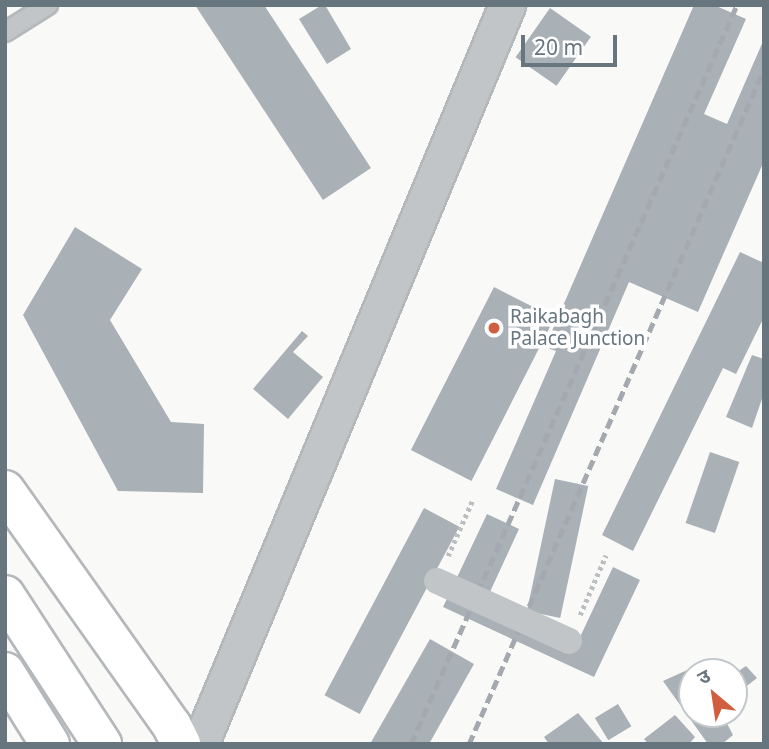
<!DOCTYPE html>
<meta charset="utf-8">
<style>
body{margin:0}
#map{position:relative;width:769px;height:749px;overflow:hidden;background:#f9f9f8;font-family:"Noto Sans","Noto Sans Devanagari",sans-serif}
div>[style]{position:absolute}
.building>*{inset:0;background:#a9b0b6;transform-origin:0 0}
.path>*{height:4.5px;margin-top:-2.25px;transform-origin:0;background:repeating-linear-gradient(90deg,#bbbec0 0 3.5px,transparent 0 7px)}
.roads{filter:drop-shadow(2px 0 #b5b8bb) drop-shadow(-2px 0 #b5b8bb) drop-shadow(0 2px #b5b8bb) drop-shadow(0 -2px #b5b8bb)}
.service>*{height:18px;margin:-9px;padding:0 9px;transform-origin:9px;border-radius:9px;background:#c1c5c8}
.minor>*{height:35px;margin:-17.5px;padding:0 17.5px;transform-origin:17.5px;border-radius:17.5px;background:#c1c5c8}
.trunk>*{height:38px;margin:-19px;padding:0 19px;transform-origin:19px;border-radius:19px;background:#fff}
.rail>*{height:5px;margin-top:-2.5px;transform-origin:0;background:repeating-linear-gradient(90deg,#a3a9ae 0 10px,transparent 0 15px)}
.pedestrian-bridge>*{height:26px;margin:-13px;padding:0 13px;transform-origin:13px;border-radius:13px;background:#c1c5c8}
.dots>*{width:19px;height:19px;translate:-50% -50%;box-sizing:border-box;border:4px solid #fff;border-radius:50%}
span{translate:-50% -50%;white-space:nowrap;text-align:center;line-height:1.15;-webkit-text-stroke:7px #fff;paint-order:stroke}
.poi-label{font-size:19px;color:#67757f}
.left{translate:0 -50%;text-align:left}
.frame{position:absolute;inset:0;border:7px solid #67757f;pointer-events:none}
.north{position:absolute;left:678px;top:658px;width:70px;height:70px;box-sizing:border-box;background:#fff;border:2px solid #c2c8cc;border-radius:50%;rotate:331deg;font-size:19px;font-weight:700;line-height:28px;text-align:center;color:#67757f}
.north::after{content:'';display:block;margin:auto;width:24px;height:32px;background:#d15e3f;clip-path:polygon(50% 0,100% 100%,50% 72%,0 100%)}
.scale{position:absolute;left:521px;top:35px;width:96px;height:32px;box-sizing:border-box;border:4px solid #67757f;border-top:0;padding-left:9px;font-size:21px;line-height:24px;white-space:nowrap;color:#67757f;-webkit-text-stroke:5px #fff;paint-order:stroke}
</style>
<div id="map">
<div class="building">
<i style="clip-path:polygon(195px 5px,264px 5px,371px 168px,323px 200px)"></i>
<i style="clip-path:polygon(322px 5px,325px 5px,351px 49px,327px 64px,299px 19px)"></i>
<i style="clip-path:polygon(694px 5px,714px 5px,746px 19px,704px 114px,727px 124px,764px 39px,764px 161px,698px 312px,629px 282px,533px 505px,496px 489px,556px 351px,545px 347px)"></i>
<i style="left:550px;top:8px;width:50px;height:60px;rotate:35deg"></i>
<i style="clip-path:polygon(75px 227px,142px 269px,110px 320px,171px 422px,204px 424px,203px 493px,118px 491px,23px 315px)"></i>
<i style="clip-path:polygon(740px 252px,764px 263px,764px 317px,736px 374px,723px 368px,633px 551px,602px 535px)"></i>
<i style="left:494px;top:287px;width:68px;height:183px;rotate:27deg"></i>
<i style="clip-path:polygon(302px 331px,308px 336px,293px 352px,323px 377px,288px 419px,253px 389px)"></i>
<i style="clip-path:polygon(752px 355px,764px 359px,764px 393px,752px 428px,726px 417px)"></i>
<i style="left:710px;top:452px;width:31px;height:75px;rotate:19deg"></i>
<i style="left:555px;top:479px;width:34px;height:135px;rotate:12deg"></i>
<i style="left:424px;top:508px;width:40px;height:212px;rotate:28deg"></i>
<i style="clip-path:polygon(487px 514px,519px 529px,489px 594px,580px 637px,613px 567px,640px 580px,594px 677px,443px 607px)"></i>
<i style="clip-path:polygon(430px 639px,474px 664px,429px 744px,370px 744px)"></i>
<i style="clip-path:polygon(707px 661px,714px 672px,692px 672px,692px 714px,722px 714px,733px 735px,722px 744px,708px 744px,663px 681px)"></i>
<i style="clip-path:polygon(746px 666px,757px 678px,734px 696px,734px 674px)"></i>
<i style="left:618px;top:704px;width:26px;height:27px;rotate:59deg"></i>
<i style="clip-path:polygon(578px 713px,604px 744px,549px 744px,544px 737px)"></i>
<i style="clip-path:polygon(675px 715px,695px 737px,689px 744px,648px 744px,644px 739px)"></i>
</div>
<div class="path">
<i style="left:448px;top:556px;width:62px;rotate:-66.3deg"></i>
<i style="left:580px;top:615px;width:65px;rotate:-66.6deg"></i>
</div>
<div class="roads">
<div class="service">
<i style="left:5px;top:32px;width:51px;rotate:-32.1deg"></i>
</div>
<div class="minor">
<i style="left:200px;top:744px;width:800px;rotate:-67.44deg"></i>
</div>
<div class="trunk">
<i style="left:5px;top:490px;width:289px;rotate:54.7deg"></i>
<i style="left:172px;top:726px;width:20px;rotate:63deg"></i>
<i style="left:5px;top:595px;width:178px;rotate:56.9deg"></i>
<i style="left:5px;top:672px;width:85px;rotate:58deg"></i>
</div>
</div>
<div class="rail">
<i style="left:411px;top:744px;width:808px;rotate:-66.2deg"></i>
<i style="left:469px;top:744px;width:737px;rotate:-66.39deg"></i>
</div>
<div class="pedestrian-bridge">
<i style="left:437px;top:581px;width:145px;rotate:24.4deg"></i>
</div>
<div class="dots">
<i style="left:494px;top:328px;background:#d15e3f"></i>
</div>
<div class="poi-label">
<span class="left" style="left:510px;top:328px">Raikabagh<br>Palace Junction</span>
</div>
<div class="frame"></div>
<div class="north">उ</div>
<div class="scale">20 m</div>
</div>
